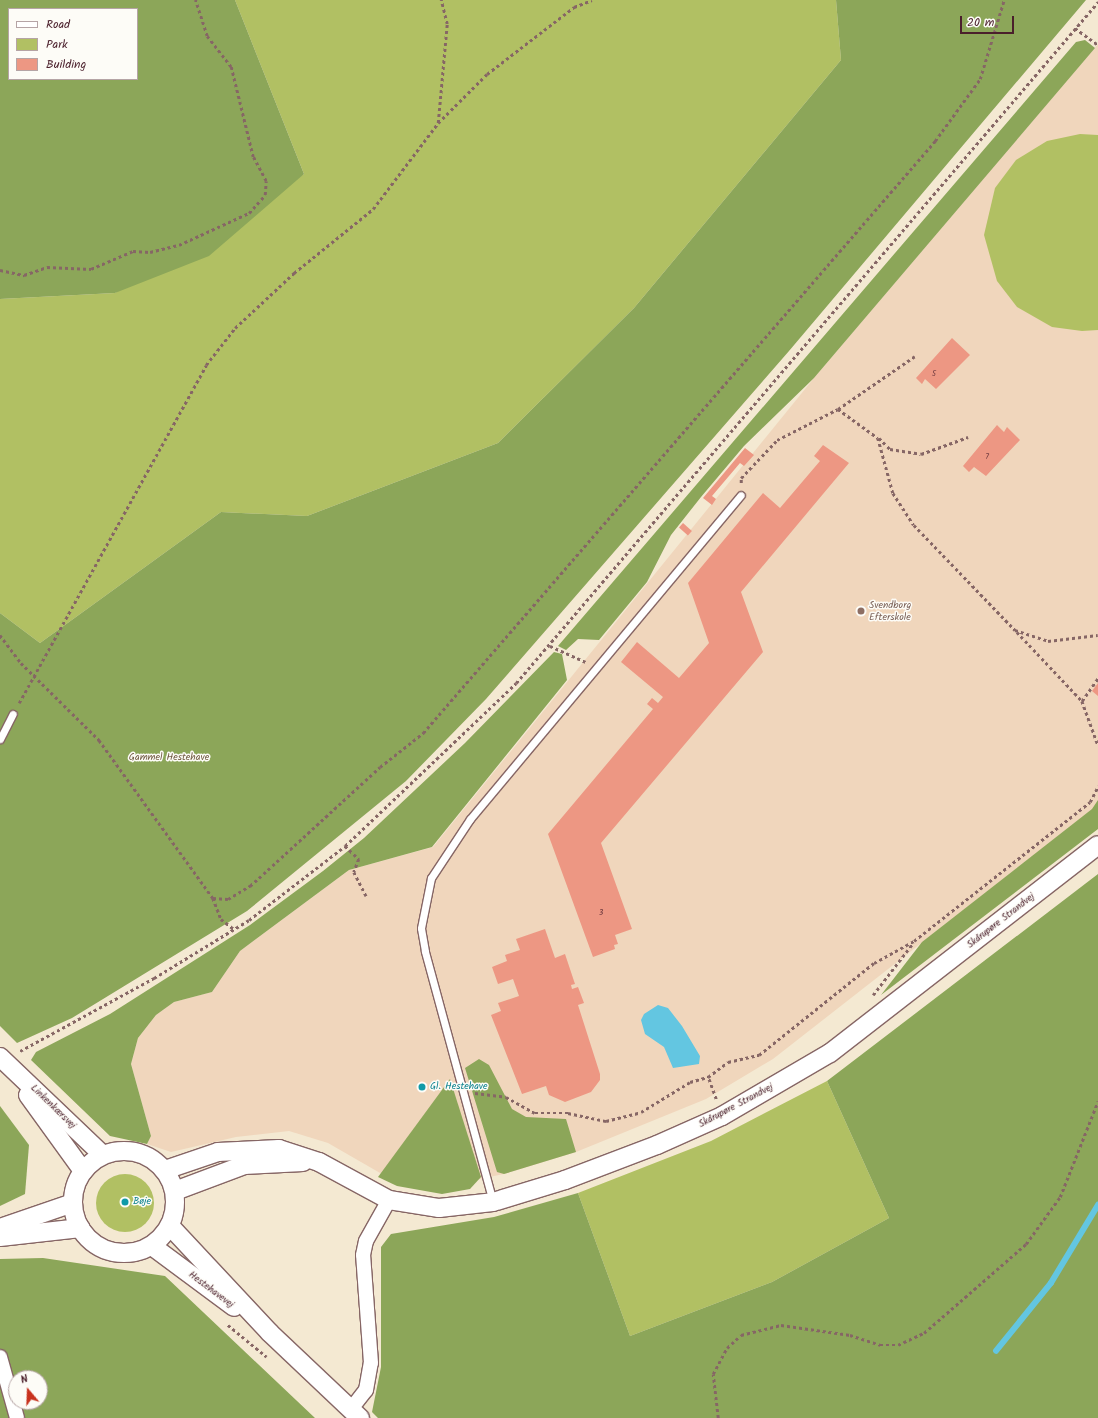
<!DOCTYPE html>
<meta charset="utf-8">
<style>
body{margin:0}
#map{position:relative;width:1098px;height:1418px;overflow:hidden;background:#f4e9d2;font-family:Kalam,sans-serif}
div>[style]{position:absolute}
.built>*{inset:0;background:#f0d6bc}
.green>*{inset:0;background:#b1c063}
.round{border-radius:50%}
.forest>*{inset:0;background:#8ca659}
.water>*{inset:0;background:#63c6e1}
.stream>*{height:5.5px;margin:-2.75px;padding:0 2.75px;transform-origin:2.75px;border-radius:2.75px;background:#63c6e1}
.building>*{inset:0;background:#ed9783;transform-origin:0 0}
.path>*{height:2.5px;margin-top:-1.25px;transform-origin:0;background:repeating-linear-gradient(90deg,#866665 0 3px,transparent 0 6px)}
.roads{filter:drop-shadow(1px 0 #866665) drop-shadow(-1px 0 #866665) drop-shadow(0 1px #866665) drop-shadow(0 -1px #866665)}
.service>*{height:7px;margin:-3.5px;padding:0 3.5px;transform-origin:3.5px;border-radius:3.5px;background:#fff}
.minor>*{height:14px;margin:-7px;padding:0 7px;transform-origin:7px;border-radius:7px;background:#fff}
.tertiary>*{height:18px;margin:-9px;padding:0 9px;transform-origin:9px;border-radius:9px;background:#fff}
.tertiary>.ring{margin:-9px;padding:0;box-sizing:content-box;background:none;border:18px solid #fff;border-radius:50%}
.dots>*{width:11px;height:11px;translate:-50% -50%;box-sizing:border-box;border:2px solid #fdfcf7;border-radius:50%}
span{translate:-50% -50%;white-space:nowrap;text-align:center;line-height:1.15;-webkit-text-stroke:3px #fdfcf7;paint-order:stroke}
.number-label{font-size:8px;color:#733d41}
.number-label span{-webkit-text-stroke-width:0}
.education-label{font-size:10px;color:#785e54}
.left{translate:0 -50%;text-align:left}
.park-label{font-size:10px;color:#6e573f}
.street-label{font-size:10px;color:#4a1f2b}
.culture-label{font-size:10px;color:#0d838f}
.legend{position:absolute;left:8px;top:8px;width:130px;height:72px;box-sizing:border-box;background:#fdfcf7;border:1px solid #b5a4a5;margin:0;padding:5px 7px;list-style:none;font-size:12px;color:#4a1f2b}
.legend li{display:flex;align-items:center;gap:8px;height:20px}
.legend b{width:20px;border:1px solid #b5a4a5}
.north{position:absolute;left:8px;top:1370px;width:40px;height:40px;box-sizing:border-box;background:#fdfcf7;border:1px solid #b5a4a5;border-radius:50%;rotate:341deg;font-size:11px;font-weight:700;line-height:16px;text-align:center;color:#4a1f2b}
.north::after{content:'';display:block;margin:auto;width:14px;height:18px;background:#c8321e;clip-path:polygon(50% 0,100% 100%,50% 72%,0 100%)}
.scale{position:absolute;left:960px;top:16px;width:54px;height:18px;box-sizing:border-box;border:2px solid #4a1f2b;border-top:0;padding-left:5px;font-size:12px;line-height:14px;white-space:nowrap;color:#4a1f2b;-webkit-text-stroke:3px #fdfcf7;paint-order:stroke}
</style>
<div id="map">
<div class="built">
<i style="clip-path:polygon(1098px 44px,1098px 805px,773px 1059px,706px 1099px,576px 1152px,504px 1174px,430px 1189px,387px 1177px,328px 1143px,289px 1131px,236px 1137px,171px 1152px,147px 1144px,151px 1136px,131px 1064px,138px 1038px,156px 1015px,174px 1002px,212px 992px,240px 951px,349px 870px,433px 847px,814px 378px)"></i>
</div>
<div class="green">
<i style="clip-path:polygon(235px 0,836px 0,841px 60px,634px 308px,498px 443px,307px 516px,221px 512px,40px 643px,0 613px,0 299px,115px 293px,304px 174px)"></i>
<i style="clip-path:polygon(1080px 134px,1098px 135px,1098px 330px,1082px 331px,1052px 327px,1017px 307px,997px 281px,984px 235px,995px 188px,1016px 160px,1047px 141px)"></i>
<i style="clip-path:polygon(827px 1081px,889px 1218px,772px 1282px,630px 1336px,578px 1193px,711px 1141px)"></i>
<i class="round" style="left:96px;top:1174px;width:58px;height:58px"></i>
</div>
<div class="forest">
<i style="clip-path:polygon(evenodd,0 0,235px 0,304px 174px,209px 256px,115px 293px,0 299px,0 0,9px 9px,137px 9px,137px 79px,9px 79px,9px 9px)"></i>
<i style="clip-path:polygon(836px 0,1086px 0,789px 351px,486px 699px,406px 781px,247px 911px,72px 1018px,17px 1043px,0 1026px,0 613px,40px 643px,221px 512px,307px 516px,498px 443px,634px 308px,841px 60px)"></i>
<i style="clip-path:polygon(1085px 40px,1095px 48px,814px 378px,744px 446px,701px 497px,671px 535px,647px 582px,599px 640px,578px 639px,566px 650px,558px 646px,1076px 42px)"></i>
<i style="clip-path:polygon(554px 652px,562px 654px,567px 680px,432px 847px,349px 870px,240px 951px,212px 992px,174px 1002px,156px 1015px,138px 1038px,131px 1064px,151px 1136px,147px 1144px,110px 1136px,31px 1060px,36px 1052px,110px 1014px,250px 925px,323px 871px,364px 838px,465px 743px)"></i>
<i style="clip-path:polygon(1098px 800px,1098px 829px,881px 995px,922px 942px,1092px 809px)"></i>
<i style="clip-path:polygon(1098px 874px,1098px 1418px,378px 1418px,372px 1412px,381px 1367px,381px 1247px,391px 1234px,494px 1217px,578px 1193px,630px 1336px,772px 1282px,889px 1218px,827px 1081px)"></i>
<i style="clip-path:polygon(479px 1059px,489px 1065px,512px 1109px,526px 1117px,566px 1119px,576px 1152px,504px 1174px,497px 1172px,465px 1068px)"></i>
<i style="clip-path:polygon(450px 1079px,481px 1177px,470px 1189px,442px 1194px,397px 1186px,378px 1177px)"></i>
<i style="clip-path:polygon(0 1106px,29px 1145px,25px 1194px,0 1206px)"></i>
<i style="clip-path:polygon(evenodd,43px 1258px,165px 1276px,315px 1418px,0 1418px,0 1259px,43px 1258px,16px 1378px,40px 1378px,40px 1402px,16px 1402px,16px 1378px)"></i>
</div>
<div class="water">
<i style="clip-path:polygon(658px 1005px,668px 1008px,682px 1026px,700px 1056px,699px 1064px,673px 1068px,664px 1047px,645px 1034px,641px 1020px,644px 1014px)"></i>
</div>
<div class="stream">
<i style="left:996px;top:1351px;width:87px;rotate:-51deg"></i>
<i style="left:1051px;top:1283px;width:91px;rotate:-58.9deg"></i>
</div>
<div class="building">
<i style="clip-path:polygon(952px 338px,970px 355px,936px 389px,925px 379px,922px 384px,916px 378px)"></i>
<i style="clip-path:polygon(997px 425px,1004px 432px,1007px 427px,1020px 440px,986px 476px,974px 467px,969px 472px,963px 466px)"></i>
<i style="clip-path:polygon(823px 445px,849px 463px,741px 592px,763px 652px,601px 843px,632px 929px,615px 935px,618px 944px,614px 945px,615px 949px,593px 957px,548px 834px,653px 709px,647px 704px,652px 698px,658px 703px,663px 697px,621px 662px,637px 642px,679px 678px,709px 643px,688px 583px,763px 493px,780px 508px,820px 461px,814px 456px)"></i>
<i style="clip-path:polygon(745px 448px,754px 455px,744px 466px,740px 463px,712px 496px,716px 499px,712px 505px,703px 498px)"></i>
<i style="left:683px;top:523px;width:12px;height:6px;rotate:42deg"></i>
<i style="clip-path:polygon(1098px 683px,1098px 696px,1092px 691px)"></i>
<i style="clip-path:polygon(545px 929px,555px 958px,565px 954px,575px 984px,571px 985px,572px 989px,578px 987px,584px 1003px,578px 1005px,600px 1074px,600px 1080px,591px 1092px,565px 1102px,549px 1095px,546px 1086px,522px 1094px,491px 1015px,501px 1011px,498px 1003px,519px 996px,513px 979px,498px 984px,492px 967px,507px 961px,505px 955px,520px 950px,516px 939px)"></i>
</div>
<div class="path">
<i style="left:1075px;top:28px;width:29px;rotate:36deg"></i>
<i style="left:438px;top:123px;width:99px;rotate:-84.8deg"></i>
<i style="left:447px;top:24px;width:25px;rotate:-104deg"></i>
<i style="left:0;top:270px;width:25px;rotate:12deg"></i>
<i style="left:24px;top:275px;width:24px;rotate:-19deg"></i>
<i style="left:47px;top:267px;width:44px;rotate:2.6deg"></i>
<i style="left:91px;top:269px;width:46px;rotate:-23.2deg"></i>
<i style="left:133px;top:251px;width:17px;rotate:3deg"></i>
<i style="left:150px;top:252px;width:30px;rotate:-14deg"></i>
<i style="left:179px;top:245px;width:77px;rotate:-24.6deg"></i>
<i style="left:249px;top:213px;width:24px;rotate:-48deg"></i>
<i style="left:265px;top:195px;width:14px;rotate:-86deg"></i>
<i style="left:266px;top:181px;width:27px;rotate:-118deg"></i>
<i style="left:253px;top:157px;width:93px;rotate:-103.7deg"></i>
<i style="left:231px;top:67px;width:39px;rotate:-128deg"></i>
<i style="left:207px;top:36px;width:38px;rotate:-108deg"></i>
<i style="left:838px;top:409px;width:93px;rotate:-34.5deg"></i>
<i style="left:879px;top:438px;width:16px;rotate:45deg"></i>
<i style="left:890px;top:449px;width:31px;rotate:9deg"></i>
<i style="left:921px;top:454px;width:50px;rotate:-19.9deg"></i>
<i style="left:741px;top:483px;width:5px;rotate:-90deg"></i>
<i style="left:741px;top:478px;width:52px;rotate:-46.5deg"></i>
<i style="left:777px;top:440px;width:68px;rotate:-26.9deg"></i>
<i style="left:838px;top:409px;width:49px;rotate:35.9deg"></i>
<i style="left:878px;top:438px;width:57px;rotate:74.7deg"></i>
<i style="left:893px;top:493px;width:38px;rotate:57deg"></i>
<i style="left:914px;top:525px;width:146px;rotate:46.1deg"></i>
<i style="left:1015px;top:630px;width:35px;rotate:18deg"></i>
<i style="left:1048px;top:641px;width:50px;rotate:-6.8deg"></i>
<i style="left:1017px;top:632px;width:95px;rotate:46.7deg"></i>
<i style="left:1082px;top:701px;width:47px;rotate:70deg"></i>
<i style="left:0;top:635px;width:35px;rotate:53deg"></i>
<i style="left:21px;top:663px;width:110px;rotate:44.6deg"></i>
<i style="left:99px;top:740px;width:195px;rotate:54.2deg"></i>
<i style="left:213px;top:898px;width:15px;rotate:4deg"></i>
<i style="left:228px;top:899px;width:26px;rotate:-31deg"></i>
<i style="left:250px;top:886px;width:176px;rotate:-42.5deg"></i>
<i style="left:380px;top:767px;width:55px;rotate:-38.3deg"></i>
<i style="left:423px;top:733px;width:783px;rotate:-49.14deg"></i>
<i style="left:935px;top:141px;width:77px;rotate:-54deg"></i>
<i style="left:980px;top:79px;width:83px;rotate:-73.1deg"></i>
<i style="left:550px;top:646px;width:39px;rotate:24deg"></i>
<i style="left:1082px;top:701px;width:28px;rotate:-55deg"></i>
<i style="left:19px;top:703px;width:386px;rotate:-61deg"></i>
<i style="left:206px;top:365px;width:47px;rotate:-51.9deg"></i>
<i style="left:235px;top:328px;width:81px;rotate:-43deg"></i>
<i style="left:294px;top:273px;width:102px;rotate:-39deg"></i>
<i style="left:373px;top:209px;width:108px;rotate:-52.9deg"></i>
<i style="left:438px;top:123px;width:69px;rotate:-45deg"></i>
<i style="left:487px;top:74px;width:110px;rotate:-37.6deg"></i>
<i style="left:574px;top:7px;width:19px;rotate:-21deg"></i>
<i style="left:345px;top:846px;width:19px;rotate:43deg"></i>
<i style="left:359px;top:859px;width:14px;rotate:111deg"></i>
<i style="left:354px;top:872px;width:27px;rotate:63deg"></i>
<i style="left:213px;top:898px;width:22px;rotate:69deg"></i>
<i style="left:221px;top:919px;width:16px;rotate:38deg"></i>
<i style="left:873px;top:995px;width:66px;rotate:-52.4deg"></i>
<i style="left:20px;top:1051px;width:153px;rotate:-28.6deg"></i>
<i style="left:154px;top:978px;width:111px;rotate:-31.4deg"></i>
<i style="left:249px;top:920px;width:121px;rotate:-37.6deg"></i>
<i style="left:345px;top:846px;width:236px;rotate:-43.6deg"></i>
<i style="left:516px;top:683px;width:896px;rotate:-49.48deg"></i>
<i style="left:475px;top:1093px;width:31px;rotate:7deg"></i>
<i style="left:506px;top:1097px;width:33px;rotate:29deg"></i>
<i style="left:535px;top:1113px;width:33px"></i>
<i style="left:568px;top:1113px;width:39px;rotate:12deg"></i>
<i style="left:606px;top:1121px;width:36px;rotate:-14deg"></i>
<i style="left:641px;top:1112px;width:57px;rotate:-31.5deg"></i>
<i style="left:690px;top:1082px;width:19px;rotate:-16deg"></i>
<i style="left:716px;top:1099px;width:23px;rotate:-110deg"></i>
<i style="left:708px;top:1077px;width:25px;rotate:-37deg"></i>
<i style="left:728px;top:1062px;width:32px;rotate:-13deg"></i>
<i style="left:759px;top:1055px;width:147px;rotate:-38.7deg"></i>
<i style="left:874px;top:963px;width:46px;rotate:-28.8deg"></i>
<i style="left:914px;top:941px;width:224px;rotate:-38.3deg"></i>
<i style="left:1090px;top:802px;width:18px;rotate:-63deg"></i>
<i style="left:228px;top:1325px;width:50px;rotate:39.4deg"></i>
<i style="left:718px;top:1418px;width:44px;rotate:-96.5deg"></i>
<i style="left:713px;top:1374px;width:30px;rotate:-62deg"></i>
<i style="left:727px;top:1348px;width:19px;rotate:-43deg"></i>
<i style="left:741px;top:1335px;width:41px;rotate:-14deg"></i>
<i style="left:781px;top:1325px;width:70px;rotate:8.2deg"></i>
<i style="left:850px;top:1335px;width:32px;rotate:18deg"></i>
<i style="left:880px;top:1345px;width:18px"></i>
<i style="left:898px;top:1345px;width:29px;rotate:-25deg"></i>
<i style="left:924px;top:1333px;width:135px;rotate:-41.1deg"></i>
<i style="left:1026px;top:1244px;width:58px;rotate:-54.1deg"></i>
<i style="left:1060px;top:1197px;width:103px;rotate:-68.4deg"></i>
</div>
<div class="roads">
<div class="service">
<i style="left:0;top:739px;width:28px;rotate:-63deg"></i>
<i style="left:493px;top:1202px;width:260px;rotate:-105.2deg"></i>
<i style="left:425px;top:951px;width:23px;rotate:-100deg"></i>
<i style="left:421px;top:928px;width:51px;rotate:-78.7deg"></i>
<i style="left:431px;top:878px;width:71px;rotate:-56.5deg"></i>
<i style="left:470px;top:819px;width:422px;rotate:-50.1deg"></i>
</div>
<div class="minor">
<i style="left:0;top:1357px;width:63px;rotate:74.4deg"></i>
<i style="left:351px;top:1409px;width:24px;rotate:-52deg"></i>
<i style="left:366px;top:1390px;width:27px;rotate:-80deg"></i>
<i style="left:371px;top:1363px;width:108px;rotate:-94.2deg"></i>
<i style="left:363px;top:1255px;width:14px;rotate:-78deg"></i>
<i style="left:366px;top:1241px;width:47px;rotate:-60.7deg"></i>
</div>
<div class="tertiary">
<i style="left:0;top:1057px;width:142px;rotate:43.6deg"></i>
<i style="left:28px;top:1095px;width:94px;rotate:54.1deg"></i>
<i class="ring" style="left:73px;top:1151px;width:84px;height:84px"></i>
<i style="left:165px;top:1170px;width:56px;rotate:-18.8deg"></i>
<i style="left:218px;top:1152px;width:61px;rotate:-2.8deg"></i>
<i style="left:279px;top:1149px;width:42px;rotate:18deg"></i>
<i style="left:319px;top:1162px;width:80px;rotate:28.5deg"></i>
<i style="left:389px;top:1200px;width:51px;rotate:9.1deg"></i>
<i style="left:439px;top:1208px;width:54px;rotate:-6.3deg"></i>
<i style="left:493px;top:1202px;width:75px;rotate:-17deg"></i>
<i style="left:565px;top:1180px;width:98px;rotate:-20.8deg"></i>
<i style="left:657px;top:1145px;width:71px;rotate:-24deg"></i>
<i style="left:722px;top:1116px;width:125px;rotate:-30.3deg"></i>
<i style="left:830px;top:1053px;width:339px;rotate:-37.8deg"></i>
<i style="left:175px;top:1191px;width:74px;rotate:-20.6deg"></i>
<i style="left:244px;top:1165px;width:59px;rotate:-2.9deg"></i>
<i style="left:170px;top:1226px;width:146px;rotate:46.9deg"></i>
<i style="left:270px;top:1333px;width:124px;rotate:43.4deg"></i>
<i style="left:0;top:1228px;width:77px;rotate:-18.9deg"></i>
<i style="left:0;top:1237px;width:81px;rotate:-6.4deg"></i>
<i style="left:152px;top:1246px;width:102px;rotate:36.6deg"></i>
</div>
</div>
<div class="dots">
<i style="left:861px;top:611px;background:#8d6e63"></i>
<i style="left:422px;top:1087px;background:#0f9aa8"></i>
<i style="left:125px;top:1202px;background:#0f9aa8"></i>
</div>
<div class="number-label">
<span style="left:934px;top:374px">5</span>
<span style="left:987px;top:457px">7</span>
<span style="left:601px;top:913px">3</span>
</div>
<div class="education-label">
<span class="left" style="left:869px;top:611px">Svendborg<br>Efterskole</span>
</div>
<div class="park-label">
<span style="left:169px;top:758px">Gammel Hestehave</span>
</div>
<div class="street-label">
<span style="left:1001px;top:921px;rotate:-38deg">Skårupøre Strandvej</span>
<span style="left:736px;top:1106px;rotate:-28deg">Skårupøre Strandvej</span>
<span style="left:53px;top:1107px;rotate:44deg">Linkenkærsvej</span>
<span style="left:211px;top:1290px;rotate:37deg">Hestehavevej</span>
</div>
<div class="culture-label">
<span class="left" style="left:430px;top:1087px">Gl. Hestehave</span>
<span class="left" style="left:133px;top:1202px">Bøje</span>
</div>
<ul class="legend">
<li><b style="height:5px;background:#fff"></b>Road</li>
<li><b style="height:11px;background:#b1c063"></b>Park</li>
<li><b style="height:11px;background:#ed9783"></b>Building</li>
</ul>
<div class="north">N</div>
<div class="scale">20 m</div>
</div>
